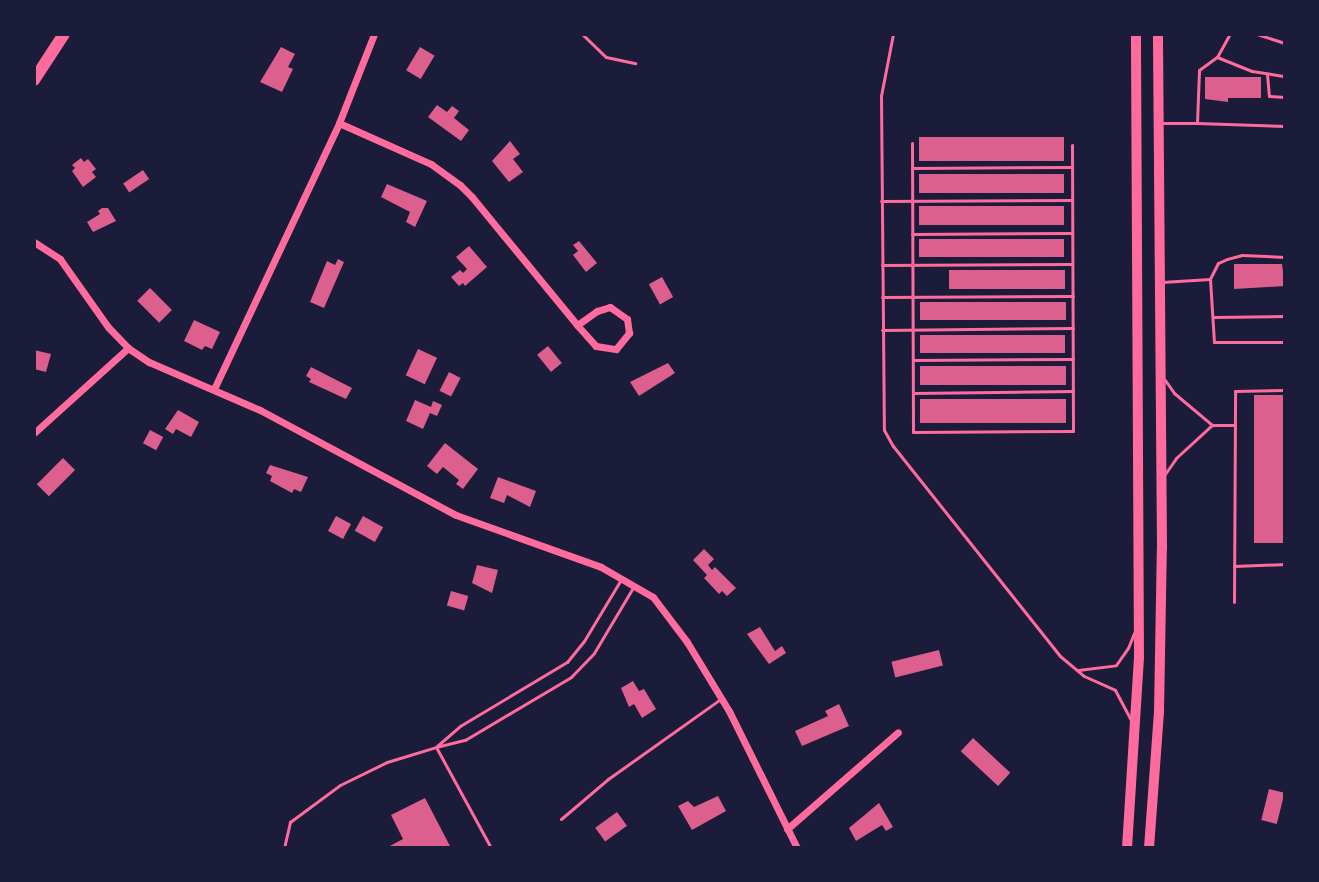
<!DOCTYPE html>
<style>
body{margin:0}
#map{position:relative;width:1319px;height:882px;overflow:hidden;background:#1b1b3a;font-family:"Source Sans 3",sans-serif}
div>[style]{position:absolute}
.building>*{inset:0;background:#dd5f8e;transform-origin:0 0}
.service>*{height:3px;margin:-1.5px;padding:0 1.5px;transform-origin:1.5px;border-radius:1.5px;background:#ff6b9d}
.minor>*{height:7px;margin:-3.5px;padding:0 3.5px;transform-origin:3.5px;border-radius:3.5px;background:#ff6b9d}
.primary>*{height:10px;margin:-5px;padding:0 5px;transform-origin:5px;border-radius:5px;background:#ff6b9d}
.motorway>*{height:12px;margin:-6px;padding:0 6px;transform-origin:6px;border-radius:6px;background:#ff6b9d}
span{translate:-50% -50%;white-space:nowrap;text-align:center;line-height:1.15;-webkit-text-stroke:7px #1b1b3a;paint-order:stroke}
.frame{position:absolute;inset:0;border:36px solid #1b1b3a;pointer-events:none}
</style>
<div id="map">
<div class="building">
<i style="clip-path:polygon(281px 47px,295px 54px,288px 67px,293px 69px,282px 92px,260px 82px)"></i>
<i style="left:420px;top:47px;width:17px;height:27px;rotate:31deg"></i>
<i style="clip-path:polygon(1205px 77px,1261px 77px,1261px 98px,1228px 98px,1228px 102px,1205px 99px)"></i>
<i style="clip-path:polygon(437px 105px,447px 112px,452px 106px,459px 111px,454px 118px,469px 130px,461px 141px,428px 117px)"></i>
<i style="left:1064px;top:137px;width:24px;height:145px;rotate:90deg"></i>
<i style="clip-path:polygon(510px 141px,520px 154px,513px 159px,523px 172px,509px 182px,492px 161px)"></i>
<i style="clip-path:polygon(81px 158px,84px 162px,88px 159px,96px 169px,92px 172px,96px 177px,83px 187px,72px 171px,75px 168px,72px 165px)"></i>
<i style="left:143px;top:170px;width:11px;height:24px;rotate:56deg"></i>
<i style="left:1064px;top:174px;width:19px;height:145px;rotate:90deg"></i>
<i style="clip-path:polygon(387px 184px,427px 201px,415px 227px,406px 222px,410px 212px,381px 197px)"></i>
<i style="left:1064px;top:206px;width:19px;height:145px;rotate:90deg"></i>
<i style="clip-path:polygon(102px 208px,108px 208px,116px 221px,93px 232px,87px 222px,100px 214px,98px 211px)"></i>
<i style="left:1064px;top:239px;width:18px;height:145px;rotate:90deg"></i>
<i style="clip-path:polygon(579px 241px,597px 263px,586px 272px,573px 255px,578px 251px,573px 245px)"></i>
<i style="clip-path:polygon(469px 246px,487px 267px,465px 286px,463px 283px,459px 286px,451px 277px,460px 270px,463px 273px,467px 269px,456px 257px)"></i>
<i style="clip-path:polygon(338px 259px,344px 262px,324px 308px,310px 302px,327px 261px,335px 265px)"></i>
<i style="clip-path:polygon(1234px 264px,1282px 264px,1285px 286px,1234px 289px)"></i>
<i style="left:1065px;top:270px;width:19px;height:116px;rotate:90deg"></i>
<i style="left:662px;top:277px;width:23px;height:15px;rotate:61deg"></i>
<i style="left:150px;top:288px;width:31px;height:18px;rotate:45deg"></i>
<i style="left:1066px;top:302px;width:18px;height:146px;rotate:90deg"></i>
<i style="clip-path:polygon(194px 320px,220px 332px,212px 349px,205px 346px,202px 350px,184px 341px)"></i>
<i style="left:1065px;top:335px;width:18px;height:145px;rotate:90deg"></i>
<i style="left:548px;top:346px;width:22px;height:14px;rotate:51deg"></i>
<i style="left:418px;top:349px;width:21px;height:29px;rotate:25deg"></i>
<i style="clip-path:polygon(34px 350px,51px 354px,46px 372px,34px 369px)"></i>
<i style="clip-path:polygon(668px 363px,675px 373px,639px 396px,630px 382px)"></i>
<i style="left:1066px;top:366px;width:19px;height:146px;rotate:90deg"></i>
<i style="clip-path:polygon(311px 367px,352px 388px,346px 399px,309px 382px,311px 379px,306px 376px)"></i>
<i style="left:449px;top:372px;width:13px;height:21px;rotate:27deg"></i>
<i style="left:1254px;top:395px;width:31px;height:148px"></i>
<i style="left:1066px;top:399px;width:24px;height:146px;rotate:90deg"></i>
<i style="clip-path:polygon(415px 400px,431px 407px,433px 401px,442px 405px,437px 416px,430px 413px,423px 429px,406px 421px)"></i>
<i style="clip-path:polygon(178px 410px,199px 422px,191px 437px,176px 429px,173px 434px,165px 429px)"></i>
<i style="left:150px;top:430px;width:15px;height:15px;rotate:28deg"></i>
<i style="clip-path:polygon(445px 443px,478px 469px,463px 489px,456px 484px,459px 480px,443px 467px,437px 474px,427px 466px)"></i>
<i style="left:63px;top:458px;width:17px;height:37px;rotate:45deg"></i>
<i style="clip-path:polygon(270px 465px,308px 477px,301px 492px,294px 489px,292px 493px,270px 481px,272px 476px,266px 473px)"></i>
<i style="clip-path:polygon(498px 477px,536px 491px,530px 507px,507px 495px,504px 503px,490px 498px)"></i>
<i style="left:336px;top:516px;width:17px;height:17px;rotate:28deg"></i>
<i style="left:363px;top:516px;width:23px;height:17px;rotate:29deg"></i>
<i style="clip-path:polygon(704px 549px,714px 559px,708px 565px,712px 570px,715px 567px,736px 588px,727px 596px,722px 591px,719px 594px,704px 578px,707px 575px,693px 560px)"></i>
<i style="clip-path:polygon(477px 565px,498px 570px,492px 593px,472px 583px)"></i>
<i style="left:451px;top:591px;width:18px;height:15px;rotate:16deg"></i>
<i style="clip-path:polygon(760px 627px,775px 651px,782px 646px,786px 653px,769px 664px,747px 634px)"></i>
<i style="left:939px;top:650px;width:16px;height:49px;rotate:76deg"></i>
<i style="clip-path:polygon(633px 681px,639px 691px,644px 689px,656px 709px,642px 718px,634px 704px,629px 707px,621px 688px)"></i>
<i style="clip-path:polygon(839px 704px,849px 726px,802px 746px,795px 731px,828px 716px,825px 711px)"></i>
<i style="left:973px;top:738px;width:51px;height:18px;rotate:43deg"></i>
<i style="left:1269px;top:789px;width:16px;height:32px;rotate:14deg"></i>
<i style="clip-path:polygon(718px 796px,726px 811px,692px 830px,678px 806px,688px 801px,694px 807px)"></i>
<i style="clip-path:polygon(425px 798px,451px 848px,386px 848px,403px 839px,391px 815px)"></i>
<i style="clip-path:polygon(879px 803px,893px 827px,886px 831px,882px 825px,856px 841px,849px 828px)"></i>
<i style="left:617px;top:812px;width:17px;height:27px;rotate:54deg"></i>
</div>
<div class="service">
<i style="left:582px;top:34px;width:33px;rotate:44deg"></i>
<i style="left:606px;top:57px;width:30px;rotate:12deg"></i>
<i style="left:893px;top:34px;width:63px;rotate:101deg"></i>
<i style="left:881px;top:96px;width:334px;rotate:89.5deg"></i>
<i style="left:884px;top:430px;width:18px;rotate:61deg"></i>
<i style="left:893px;top:446px;width:268px;rotate:51.5deg"></i>
<i style="left:1060px;top:656px;width:31px;rotate:40deg"></i>
<i style="left:1084px;top:676px;width:34px;rotate:24deg"></i>
<i style="left:1115px;top:690px;width:34px;rotate:62deg"></i>
<i style="left:1257px;top:34px;width:29px;rotate:18deg"></i>
<i style="left:1217px;top:57px;width:38px;rotate:22deg"></i>
<i style="left:1252px;top:71px;width:33px;rotate:9deg"></i>
<i style="left:1267px;top:74px;width:22px;rotate:85deg"></i>
<i style="left:1269px;top:96px;width:16px;rotate:4deg"></i>
<i style="left:1163px;top:123px;width:34px"></i>
<i style="left:1197px;top:123px;width:53px;rotate:-87.8deg"></i>
<i style="left:1199px;top:70px;width:22px;rotate:-36deg"></i>
<i style="left:1217px;top:57px;width:26px;rotate:-61deg"></i>
<i style="left:1197px;top:123px;width:88px;rotate:2deg"></i>
<i style="left:912px;top:143px;width:289px;rotate:89.8deg"></i>
<i style="left:913px;top:432px;width:160px;rotate:-0.4deg"></i>
<i style="left:1073px;top:431px;width:286px;rotate:-90.2deg"></i>
<i style="left:912px;top:168px;width:160px;rotate:-0.4deg"></i>
<i style="left:881px;top:201px;width:191px;rotate:-0.3deg"></i>
<i style="left:912px;top:234px;width:160px;rotate:-0.4deg"></i>
<i style="left:1285px;top:257px;width:43px;rotate:-177.3deg"></i>
<i style="left:1242px;top:255px;width:16px;rotate:165deg"></i>
<i style="left:1227px;top:259px;width:10px;rotate:156deg"></i>
<i style="left:1218px;top:263px;width:18px;rotate:117deg"></i>
<i style="left:1210px;top:279px;width:63px;rotate:86.4deg"></i>
<i style="left:1214px;top:342px;width:71px"></i>
<i style="left:882px;top:265px;width:190px;rotate:-0.3deg"></i>
<i style="left:1162px;top:282px;width:48px;rotate:-3.6deg"></i>
<i style="left:882px;top:297px;width:191px;rotate:-0.3deg"></i>
<i style="left:1213px;top:317px;width:72px;rotate:-0.8deg"></i>
<i style="left:882px;top:330px;width:191px;rotate:-0.6deg"></i>
<i style="left:913px;top:360px;width:160px;rotate:-0.4deg"></i>
<i style="left:1165px;top:380px;width:16px;rotate:55deg"></i>
<i style="left:1174px;top:393px;width:50px;rotate:40.1deg"></i>
<i style="left:1212px;top:425px;width:23px"></i>
<i style="left:913px;top:393px;width:160px;rotate:-0.7deg"></i>
<i style="left:1165px;top:474px;width:19px;rotate:-55deg"></i>
<i style="left:1176px;top:458px;width:49px;rotate:-42.5deg"></i>
<i style="left:1234px;top:566px;width:51px;rotate:-2.2deg"></i>
<i style="left:1234px;top:602px;width:211px;rotate:-89.7deg"></i>
<i style="left:1235px;top:391px;width:50px;rotate:-1.1deg"></i>
<i style="left:1078px;top:670px;width:38px;rotate:-7deg"></i>
<i style="left:1116px;top:665px;width:21px;rotate:-55deg"></i>
<i style="left:1128px;top:648px;width:16px;rotate:-68deg"></i>
<i style="left:437px;top:746px;width:30px;rotate:-41deg"></i>
<i style="left:460px;top:726px;width:125px;rotate:-30.9deg"></i>
<i style="left:567px;top:662px;width:27px;rotate:-51deg"></i>
<i style="left:584px;top:641px;width:70px;rotate:-59deg"></i>
<i style="left:436px;top:747px;width:30px;rotate:-14deg"></i>
<i style="left:465px;top:740px;width:123px;rotate:-30.7deg"></i>
<i style="left:571px;top:677px;width:33px;rotate:-46deg"></i>
<i style="left:594px;top:653px;width:78px;rotate:-59.2deg"></i>
<i style="left:561px;top:819px;width:62px;rotate:-40.4deg"></i>
<i style="left:608px;top:779px;width:140px;rotate:-35.4deg"></i>
<i style="left:284px;top:848px;width:27px;rotate:-77deg"></i>
<i style="left:290px;top:822px;width:62px;rotate:-36.5deg"></i>
<i style="left:340px;top:785px;width:52px;rotate:-26.1deg"></i>
<i style="left:387px;top:762px;width:51px;rotate:-17deg"></i>
<i style="left:436px;top:747px;width:115px;rotate:61.4deg"></i>
</div>
<div class="minor">
<i style="left:339px;top:123px;width:101px;rotate:24deg"></i>
<i style="left:431px;top:164px;width:36px;rotate:36deg"></i>
<i style="left:460px;top:185px;width:17px;rotate:45deg"></i>
<i style="left:472px;top:197px;width:166px;rotate:50.6deg"></i>
<i style="left:577px;top:325px;width:28px;rotate:48deg"></i>
<i style="left:596px;top:346px;width:20px;rotate:9deg"></i>
<i style="left:616px;top:349px;width:21px;rotate:-51deg"></i>
<i style="left:629px;top:333px;width:14px;rotate:-98deg"></i>
<i style="left:627px;top:319px;width:21px;rotate:-145deg"></i>
<i style="left:610px;top:307px;width:14px;rotate:163deg"></i>
<i style="left:597px;top:311px;width:24px;rotate:145deg"></i>
<i style="left:34px;top:242px;width:31px;rotate:33deg"></i>
<i style="left:60px;top:259px;width:83px;rotate:54.8deg"></i>
<i style="left:108px;top:327px;width:29px;rotate:46deg"></i>
<i style="left:128px;top:348px;width:25px;rotate:34deg"></i>
<i style="left:149px;top:362px;width:121px;rotate:23.4deg"></i>
<i style="left:260px;top:410px;width:222px;rotate:28.2deg"></i>
<i style="left:456px;top:515px;width:154px;rotate:19.7deg"></i>
<i style="left:601px;top:567px;width:60px;rotate:30deg"></i>
<i style="left:653px;top:597px;width:56px;rotate:52.9deg"></i>
<i style="left:687px;top:642px;width:81px;rotate:58.7deg"></i>
<i style="left:729px;top:711px;width:153px;rotate:63.6deg"></i>
<i style="left:214px;top:389px;width:294px;rotate:-64.8deg"></i>
<i style="left:339px;top:123px;width:96px;rotate:-68.5deg"></i>
<i style="left:34px;top:433px;width:127px;rotate:-42.1deg"></i>
<i style="left:787px;top:829px;width:147px;rotate:-41.1deg"></i>
</div>
<div class="primary">
<i style="left:1127px;top:848px;width:190px;rotate:-86.4deg"></i>
<i style="left:1139px;top:658px;width:624px;rotate:-90.28deg"></i>
<i style="left:1149px;top:848px;width:136px;rotate:-85.8deg"></i>
<i style="left:1159px;top:712px;width:164px;rotate:-89deg"></i>
<i style="left:1162px;top:548px;width:514px;rotate:-90.45deg"></i>
</div>
<div class="motorway">
<i style="left:34px;top:80px;width:55px;rotate:-56.9deg"></i>
</div>
<div class="frame"></div>
</div>
